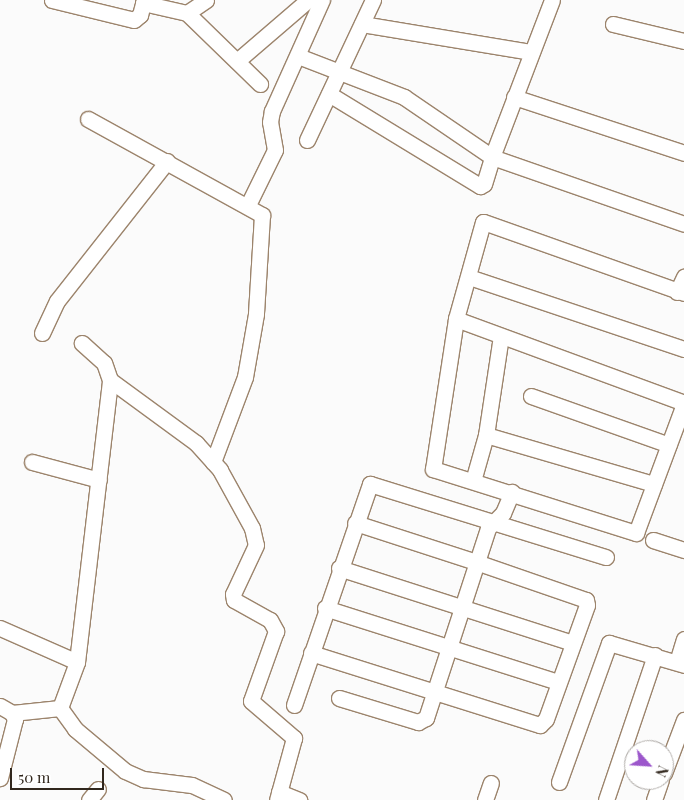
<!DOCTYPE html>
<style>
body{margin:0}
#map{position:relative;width:684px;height:800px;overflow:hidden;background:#fbfbfb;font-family:"Playfair Display",serif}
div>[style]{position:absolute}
.roads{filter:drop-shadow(1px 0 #9c846c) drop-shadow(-1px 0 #9c846c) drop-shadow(0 1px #9c846c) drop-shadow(0 -1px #9c846c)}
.street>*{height:15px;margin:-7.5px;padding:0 7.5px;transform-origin:7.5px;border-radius:7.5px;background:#fff}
span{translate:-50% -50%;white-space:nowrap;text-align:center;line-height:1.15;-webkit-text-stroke:5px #fff;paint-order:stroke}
.north{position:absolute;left:624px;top:740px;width:50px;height:50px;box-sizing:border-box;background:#fff;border:1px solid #ada9a5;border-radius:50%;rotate:116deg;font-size:14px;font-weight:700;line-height:20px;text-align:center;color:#31271d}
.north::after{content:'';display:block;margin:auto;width:18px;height:22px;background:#9c57cb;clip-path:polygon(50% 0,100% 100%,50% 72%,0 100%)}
.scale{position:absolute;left:10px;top:768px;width:94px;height:22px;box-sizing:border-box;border:2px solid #31271d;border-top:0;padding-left:6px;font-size:15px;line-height:18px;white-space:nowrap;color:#31271d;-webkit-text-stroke:4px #fff;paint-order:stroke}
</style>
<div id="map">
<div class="roads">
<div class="street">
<i style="left:52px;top:0;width:84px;rotate:13.7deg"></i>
<i style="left:134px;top:20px;width:8px;rotate:-40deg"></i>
<i style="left:140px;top:15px;width:16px;rotate:-75deg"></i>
<i style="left:143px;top:3px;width:45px;rotate:12.8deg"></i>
<i style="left:187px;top:13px;width:102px;rotate:44.2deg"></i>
<i style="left:187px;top:13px;width:23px;rotate:-34deg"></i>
<i style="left:362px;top:24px;width:172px;rotate:9.4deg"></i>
<i style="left:613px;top:24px;width:73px;rotate:13.5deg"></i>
<i style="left:298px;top:56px;width:114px;rotate:21.1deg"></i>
<i style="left:404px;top:97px;width:107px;rotate:34.3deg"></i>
<i style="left:492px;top:157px;width:168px;rotate:-69.1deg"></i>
<i style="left:237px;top:61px;width:94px;rotate:-40.7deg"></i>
<i style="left:329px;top:94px;width:177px;rotate:31.4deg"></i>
<i style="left:480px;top:186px;width:4px;rotate:-27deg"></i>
<i style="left:484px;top:184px;width:28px;rotate:-73deg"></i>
<i style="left:492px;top:157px;width:203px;rotate:19.2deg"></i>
<i style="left:514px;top:97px;width:179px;rotate:18.2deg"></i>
<i style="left:88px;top:119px;width:199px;rotate:28.9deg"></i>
<i style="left:262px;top:215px;width:99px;rotate:93.5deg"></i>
<i style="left:256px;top:314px;width:64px;rotate:99.9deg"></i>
<i style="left:245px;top:377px;width:91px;rotate:110.6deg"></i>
<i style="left:307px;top:140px;width:155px;rotate:-64.8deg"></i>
<i style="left:248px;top:205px;width:61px;rotate:-63.9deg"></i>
<i style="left:275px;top:150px;width:28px;rotate:-100deg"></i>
<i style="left:270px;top:122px;width:11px;rotate:-80deg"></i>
<i style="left:272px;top:111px;width:122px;rotate:-65.8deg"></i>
<i style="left:469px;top:277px;width:227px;rotate:18.5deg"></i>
<i style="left:677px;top:292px;width:17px;rotate:-65deg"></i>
<i style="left:684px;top:293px;width:213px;rotate:-160.5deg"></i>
<i style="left:483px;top:222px;width:101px;rotate:105.6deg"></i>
<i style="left:456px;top:319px;width:152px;rotate:98.7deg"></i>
<i style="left:433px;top:469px;width:213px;rotate:17.5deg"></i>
<i style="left:636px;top:533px;width:138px;rotate:-69.6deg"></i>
<i style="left:456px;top:319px;width:243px;rotate:20.2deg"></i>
<i style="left:42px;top:333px;width:35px;rotate:-65deg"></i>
<i style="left:57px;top:301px;width:178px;rotate:-51.8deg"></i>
<i style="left:110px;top:380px;width:107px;rotate:36.2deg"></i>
<i style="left:196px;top:443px;width:36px;rotate:48deg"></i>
<i style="left:220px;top:470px;width:66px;rotate:61.1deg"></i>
<i style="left:252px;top:528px;width:17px;rotate:77deg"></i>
<i style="left:256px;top:545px;width:54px;rotate:115.1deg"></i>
<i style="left:233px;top:594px;width:6px;rotate:81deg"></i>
<i style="left:234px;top:600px;width:41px;rotate:29.1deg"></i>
<i style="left:270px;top:620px;width:13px;rotate:61deg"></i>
<i style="left:276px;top:631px;width:74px;rotate:109.7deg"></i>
<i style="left:251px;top:701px;width:57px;rotate:40.7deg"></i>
<i style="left:294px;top:738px;width:64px;rotate:105.3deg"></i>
<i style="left:531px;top:396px;width:146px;rotate:19.5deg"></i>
<i style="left:486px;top:435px;width:175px;rotate:16.3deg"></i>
<i style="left:32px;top:462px;width:69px;rotate:15deg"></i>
<i style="left:473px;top:481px;width:48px;rotate:-74.2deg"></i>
<i style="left:486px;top:435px;width:100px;rotate:-81.4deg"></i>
<i style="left:653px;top:540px;width:33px;rotate:18deg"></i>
<i style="left:339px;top:568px;width:245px;rotate:17.8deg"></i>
<i style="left:325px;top:608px;width:244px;rotate:17.6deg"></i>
<i style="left:0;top:628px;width:84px;rotate:23.8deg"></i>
<i style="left:311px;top:653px;width:240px;rotate:17.5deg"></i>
<i style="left:540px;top:725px;width:8px;rotate:-45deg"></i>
<i style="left:546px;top:719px;width:121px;rotate:-70.2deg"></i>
<i style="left:587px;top:605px;width:5px;rotate:-101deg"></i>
<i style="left:586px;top:600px;width:116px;rotate:-160.9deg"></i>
<i style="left:476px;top:562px;width:127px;rotate:-162.1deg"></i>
<i style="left:677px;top:662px;width:24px;rotate:-73deg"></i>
<i style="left:339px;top:698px;width:83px;rotate:16.9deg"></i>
<i style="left:418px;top:722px;width:9px;rotate:-27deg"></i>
<i style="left:426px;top:718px;width:200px;rotate:-71.9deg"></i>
<i style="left:488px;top:528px;width:21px;rotate:-45deg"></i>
<i style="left:503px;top:513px;width:23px;rotate:-67deg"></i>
<i style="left:294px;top:705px;width:234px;rotate:-71deg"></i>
<i style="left:370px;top:484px;width:247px;rotate:17.2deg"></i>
<i style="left:0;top:706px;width:14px;rotate:30deg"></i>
<i style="left:12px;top:713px;width:7px;rotate:63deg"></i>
<i style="left:15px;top:719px;width:61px;rotate:104.3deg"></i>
<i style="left:60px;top:708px;width:26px;rotate:54deg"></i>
<i style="left:75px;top:729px;width:65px;rotate:40deg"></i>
<i style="left:125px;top:771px;width:20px;rotate:24deg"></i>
<i style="left:143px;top:779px;width:49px;rotate:7deg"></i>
<i style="left:192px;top:785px;width:35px;rotate:25deg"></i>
<i style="left:12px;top:713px;width:48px;rotate:-5.9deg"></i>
<i style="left:60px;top:708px;width:49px;rotate:-69.7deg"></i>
<i style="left:77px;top:662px;width:284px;rotate:-83.3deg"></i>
<i style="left:110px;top:380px;width:18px;rotate:-109deg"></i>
<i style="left:104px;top:363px;width:30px;rotate:-138deg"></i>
<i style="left:664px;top:773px;width:57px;rotate:-69.3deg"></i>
<i style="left:559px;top:782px;width:148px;rotate:-70.2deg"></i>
<i style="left:609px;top:643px;width:78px;rotate:16.3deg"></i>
<i style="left:279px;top:792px;width:22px;rotate:22deg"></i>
<i style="left:89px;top:800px;width:14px;rotate:-51deg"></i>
<i style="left:485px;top:800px;width:18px;rotate:-71deg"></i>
<i style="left:606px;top:800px;width:153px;rotate:-71.3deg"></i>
<i style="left:654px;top:800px;width:21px;rotate:-71deg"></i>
</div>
</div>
<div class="north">N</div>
<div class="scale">50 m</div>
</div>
